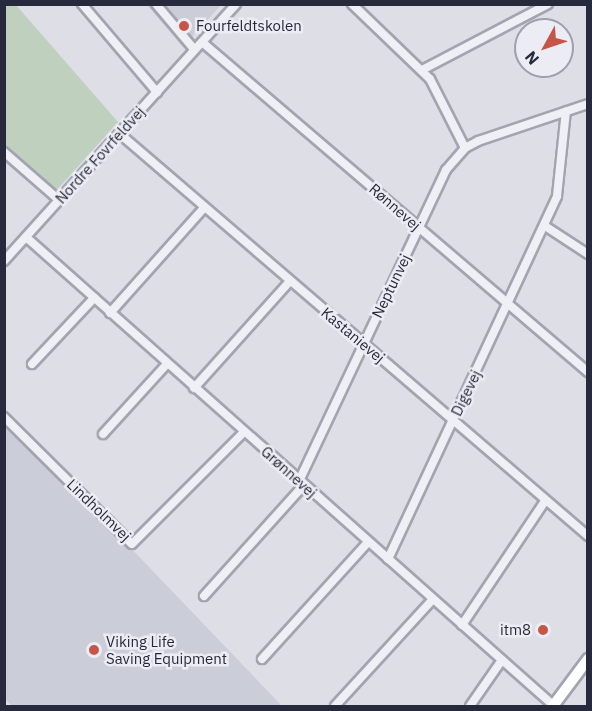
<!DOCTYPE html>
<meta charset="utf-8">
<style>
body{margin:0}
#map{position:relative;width:592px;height:711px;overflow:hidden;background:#dddee6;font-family:"IBM Plex Sans",sans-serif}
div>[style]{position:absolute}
.built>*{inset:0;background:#cbcdd8}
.green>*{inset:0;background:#bfd0bf}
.roads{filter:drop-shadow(2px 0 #a3a4b0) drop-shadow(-2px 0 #a3a4b0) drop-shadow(0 2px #a3a4b0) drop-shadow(0 -2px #a3a4b0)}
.minor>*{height:8px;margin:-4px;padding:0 4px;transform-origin:4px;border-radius:4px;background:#eff0f5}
.secondary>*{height:10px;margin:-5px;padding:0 5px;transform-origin:5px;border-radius:5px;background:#fff}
.dots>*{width:16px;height:16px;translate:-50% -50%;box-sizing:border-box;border:3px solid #ecedf4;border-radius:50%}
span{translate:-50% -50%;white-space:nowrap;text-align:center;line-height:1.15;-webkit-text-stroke:5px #ecedf4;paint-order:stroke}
.poi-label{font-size:15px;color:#27293c}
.left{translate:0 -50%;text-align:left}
.right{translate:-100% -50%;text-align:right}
.street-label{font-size:15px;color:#27293c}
.frame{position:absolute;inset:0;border:6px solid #27293c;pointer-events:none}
.north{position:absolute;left:514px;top:18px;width:60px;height:60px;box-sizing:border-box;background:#ecedf4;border:2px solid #9d9faa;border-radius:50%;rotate:230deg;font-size:16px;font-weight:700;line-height:24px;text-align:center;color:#27293c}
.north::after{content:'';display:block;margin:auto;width:21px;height:27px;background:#c75547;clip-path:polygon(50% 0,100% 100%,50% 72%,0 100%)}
</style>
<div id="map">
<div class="built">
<i style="clip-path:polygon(147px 5px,221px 5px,183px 47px)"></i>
<i style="clip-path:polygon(4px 427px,125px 542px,282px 706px,12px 706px,4px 698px)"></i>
</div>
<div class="green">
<i style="clip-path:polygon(4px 5px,16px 5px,118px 122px,55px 192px,5px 146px)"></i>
</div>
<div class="roads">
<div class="minor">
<i style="left:82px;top:4px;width:116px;rotate:49.6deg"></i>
<i style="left:156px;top:4px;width:59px;rotate:49.8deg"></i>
<i style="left:352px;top:4px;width:108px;rotate:43.9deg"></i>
<i style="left:430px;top:79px;width:77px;rotate:63.1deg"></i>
<i style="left:202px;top:42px;width:508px;rotate:40.53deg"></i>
<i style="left:422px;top:70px;width:142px;rotate:-27.6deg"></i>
<i style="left:120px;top:134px;width:617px;rotate:40.66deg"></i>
<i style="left:4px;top:152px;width:73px;rotate:41.1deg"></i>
<i style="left:545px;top:226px;width:51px;rotate:33.1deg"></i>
<i style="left:26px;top:237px;width:706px;rotate:41.61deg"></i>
<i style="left:4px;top:261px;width:346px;rotate:-47.9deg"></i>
<i style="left:110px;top:313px;width:141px;rotate:-48.2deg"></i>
<i style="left:32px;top:364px;width:91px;rotate:-46.8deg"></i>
<i style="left:194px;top:388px;width:144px;rotate:-48.1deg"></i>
<i style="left:4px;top:417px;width:180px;rotate:44.8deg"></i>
<i style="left:132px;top:544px;width:158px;rotate:-45deg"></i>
<i style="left:103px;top:434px;width:95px;rotate:-47.6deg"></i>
<i style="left:299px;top:481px;width:344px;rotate:-64.7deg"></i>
<i style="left:446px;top:170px;width:29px;rotate:-49deg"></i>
<i style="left:465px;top:148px;width:15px;rotate:-28deg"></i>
<i style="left:478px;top:141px;width:116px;rotate:-18.6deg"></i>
<i style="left:388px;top:559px;width:400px;rotate:-65deg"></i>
<i style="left:557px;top:196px;width:85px;rotate:-84deg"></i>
<i style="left:204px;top:596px;width:149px;rotate:-48deg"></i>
<i style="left:462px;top:625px;width:149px;rotate:-56.2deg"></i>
<i style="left:262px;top:659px;width:158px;rotate:-47.8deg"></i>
<i style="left:335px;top:706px;width:145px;rotate:-47.5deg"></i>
<i style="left:470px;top:706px;width:56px;rotate:-55.2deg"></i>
</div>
<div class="secondary">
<i style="left:553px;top:706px;width:59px;rotate:-53.3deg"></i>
</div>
</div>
<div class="dots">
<i style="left:184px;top:26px;background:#c75547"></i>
<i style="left:543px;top:630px;background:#c75547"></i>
<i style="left:94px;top:650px;background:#c75547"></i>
</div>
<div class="poi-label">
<span class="left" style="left:196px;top:26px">Fourfeldtskolen</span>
<span class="right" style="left:531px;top:630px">itm8</span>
<span class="left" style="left:106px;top:650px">Viking Life<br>Saving Equipment</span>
</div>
<div class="street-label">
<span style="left:100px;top:155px;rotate:-48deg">Nordre Fovrfeldvej</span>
<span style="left:395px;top:207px;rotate:41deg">Rønnevej</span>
<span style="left:391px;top:286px;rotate:-64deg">Neptunvej</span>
<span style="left:353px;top:335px;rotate:40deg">Kastanievej</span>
<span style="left:466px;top:393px;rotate:-64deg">Digevej</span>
<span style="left:289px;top:472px;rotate:42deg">Grønnevej</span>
<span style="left:99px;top:510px;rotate:44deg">Lindholmvej</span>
</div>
<div class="frame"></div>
<div class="north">N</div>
</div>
